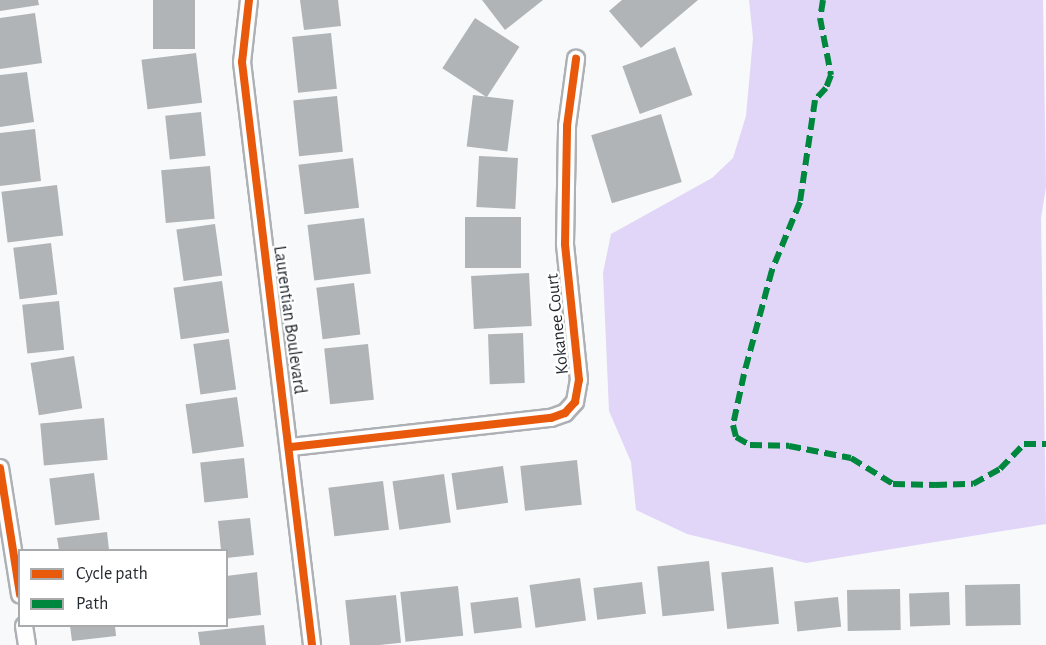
<!DOCTYPE html>
<style>
body{margin:0}
#map{position:relative;width:1046px;height:645px;overflow:hidden;background:#f7f9fb;font-family:"Alegreya Sans",sans-serif}
div>[style]{position:absolute}
.forest>*{inset:0;background:#e1d6f7}
.building>*{inset:0;background:#b0b4b6;transform-origin:0 0}
.roads{filter:drop-shadow(2px 0 #adb0b4) drop-shadow(-2px 0 #adb0b4) drop-shadow(0 2px #adb0b4) drop-shadow(0 -2px #adb0b4)}
.street>*{height:16px;margin:-8px;padding:0 8px;transform-origin:8px;border-radius:8px;background:#fefefe}
.quiet>*{height:6px;margin-top:-3px;transform-origin:0;background:repeating-linear-gradient(90deg,#00873e 0 12px,transparent 0 18px)}
.cycleway>*{height:8px;margin:-4px;padding:0 4px;transform-origin:4px;border-radius:4px;background:#e8590c}
span{translate:-50% -50%;white-space:nowrap;text-align:center;line-height:1.15;-webkit-text-stroke:4.5px #fff;paint-order:stroke}
.street-label{font-size:18px;color:#252a30}
.legend{position:absolute;left:18px;top:549px;width:210px;height:78px;box-sizing:border-box;background:#fff;border:2px solid #a8aaac;margin:0;padding:8px 10px;list-style:none;font-size:18px;color:#252a30}
.legend li{display:flex;align-items:center;gap:12px;height:30px}
.legend b{width:30px;border:2px solid #a8aaac}
</style>
<div id="map">
<div class="forest">
<i style="clip-path:polygon(749px 0,1043px 0,1046px 187px,1041px 218px,1046px 524px,806px 563px,687px 534px,636px 510px,631px 462px,609px 411px,603px 273px,611px 234px,712px 178px,733px 158px,746px 116px,753px 38px)"></i>
</div>
<div class="building">
<i style="clip-path:polygon(0 0,38px 0,39px 5px,0 11px)"></i>
<i style="left:153px;top:0;width:42px;height:49px"></i>
<i style="clip-path:polygon(300px 0,338px 0,341px 26px,304px 30px)"></i>
<i style="clip-path:polygon(482px 0,543px 0,505px 30px)"></i>
<i style="clip-path:polygon(622px 0,698px 0,641px 48px,609px 11px)"></i>
<i style="clip-path:polygon(35px 13px,42px 63px,0 69px,0 18px)"></i>
<i style="left:475px;top:18px;width:53px;height:60px;rotate:33deg"></i>
<i style="left:331px;top:33px;width:56px;height:39px;rotate:84deg"></i>
<i style="left:675px;top:47px;width:51px;height:56px;rotate:70deg"></i>
<i style="left:196px;top:53px;width:50px;height:55px;rotate:83deg"></i>
<i style="clip-path:polygon(27px 72px,34px 122px,0 127px,0 75px)"></i>
<i style="left:473px;top:95px;width:41px;height:52px;rotate:7deg"></i>
<i style="left:337px;top:96px;width:56px;height:44px;rotate:84deg"></i>
<i style="left:201px;top:112px;width:44px;height:36px;rotate:84deg"></i>
<i style="left:661px;top:114px;width:71px;height:73px;rotate:73deg"></i>
<i style="clip-path:polygon(35px 129px,41px 181px,0 186px,0 133px)"></i>
<i style="left:479px;top:156px;width:39px;height:51px;rotate:3deg"></i>
<i style="left:353px;top:158px;width:50px;height:55px;rotate:83deg"></i>
<i style="left:210px;top:166px;width:53px;height:49px;rotate:85deg"></i>
<i style="left:57px;top:185px;width:51px;height:56px;rotate:83deg"></i>
<i style="left:465px;top:217px;width:56px;height:51px"></i>
<i style="left:364px;top:218px;width:56px;height:57px;rotate:83deg"></i>
<i style="left:215px;top:224px;width:52px;height:39px;rotate:82deg"></i>
<i style="left:51px;top:243px;width:52px;height:38px;rotate:83deg"></i>
<i style="left:529px;top:273px;width:53px;height:58px;rotate:87deg"></i>
<i style="left:222px;top:281px;width:52px;height:49px;rotate:82deg"></i>
<i style="left:354px;top:283px;width:52px;height:38px;rotate:83deg"></i>
<i style="left:59px;top:301px;width:49px;height:37px;rotate:84deg"></i>
<i style="left:523px;top:333px;width:50px;height:35px;rotate:88deg"></i>
<i style="left:229px;top:339px;width:51px;height:36px;rotate:82deg"></i>
<i style="left:368px;top:344px;width:56px;height:44px;rotate:84deg"></i>
<i style="left:74px;top:356px;width:53px;height:44px;rotate:81deg"></i>
<i style="left:237px;top:397px;width:50px;height:52px;rotate:82deg"></i>
<i style="left:104px;top:418px;width:42px;height:64px;rotate:85deg"></i>
<i style="left:244px;top:458px;width:40px;height:44px;rotate:84deg"></i>
<i style="left:577px;top:460px;width:45px;height:57px;rotate:84deg"></i>
<i style="left:503px;top:466px;width:37px;height:52px;rotate:82deg"></i>
<i style="left:94px;top:473px;width:47px;height:45px;rotate:83deg"></i>
<i style="left:444px;top:474px;width:49px;height:52px;rotate:82deg"></i>
<i style="left:383px;top:481px;width:49px;height:55px;rotate:83deg"></i>
<i style="clip-path:polygon(250px 518px,254px 555px,226px 558px,226px 550px,221px 550px,218px 521px)"></i>
<i style="clip-path:polygon(107px 532px,109px 550px,59px 550px,57px 538px)"></i>
<i style="left:709px;top:561px;width:50px;height:52px;rotate:84deg"></i>
<i style="left:773px;top:567px;width:57px;height:52px;rotate:84deg"></i>
<i style="clip-path:polygon(257px 572px,261px 615px,226px 619px,226px 576px)"></i>
<i style="left:580px;top:578px;width:43px;height:51px;rotate:82deg"></i>
<i style="left:642px;top:582px;width:32px;height:49px;rotate:83deg"></i>
<i style="left:1020px;top:584px;width:41px;height:55px;rotate:89deg"></i>
<i style="left:458px;top:586px;width:50px;height:58px;rotate:84deg"></i>
<i style="left:900px;top:589px;width:41px;height:53px;rotate:89deg"></i>
<i style="left:949px;top:592px;width:33px;height:40px;rotate:88deg"></i>
<i style="left:396px;top:595px;width:48px;height:51px;rotate:84deg"></i>
<i style="left:518px;top:597px;width:31px;height:48px;rotate:83deg"></i>
<i style="left:838px;top:597px;width:30px;height:44px;rotate:84deg"></i>
<i style="clip-path:polygon(264px 625px,266px 645px,200px 645px,198px 632px)"></i>
<i style="clip-path:polygon(70px 626px,115px 626px,116px 636px,72px 641px)"></i>
</div>
<div class="roads">
<div class="street">
<i style="left:249px;top:0;width:62px;rotate:96.4deg"></i>
<i style="left:242px;top:62px;width:587px;rotate:83.15deg"></i>
<i style="left:291px;top:447px;width:262px;rotate:-6.4deg"></i>
<i style="left:551px;top:418px;width:15px;rotate:-20deg"></i>
<i style="left:565px;top:413px;width:15px;rotate:-48deg"></i>
<i style="left:575px;top:402px;width:22px;rotate:-80deg"></i>
<i style="left:579px;top:380px;width:137px;rotate:-95.9deg"></i>
<i style="left:565px;top:244px;width:118px;rotate:-89deg"></i>
<i style="left:567px;top:126px;width:68px;rotate:-82.3deg"></i>
<i style="left:0;top:468px;width:128px;rotate:81deg"></i>
<i style="left:24px;top:626px;width:19px;rotate:81deg"></i>
</div>
</div>
<div class="quiet">
<i style="left:823px;top:0;width:18px;rotate:99deg"></i>
<i style="left:820px;top:18px;width:58px;rotate:79.1deg"></i>
<i style="left:831px;top:75px;width:14px;rotate:111deg"></i>
<i style="left:826px;top:88px;width:16px;rotate:133deg"></i>
<i style="left:815px;top:100px;width:103px;rotate:98.4deg"></i>
<i style="left:800px;top:202px;width:74px;rotate:112.4deg"></i>
<i style="left:772px;top:270px;width:108px;rotate:105.1deg"></i>
<i style="left:744px;top:374px;width:52px;rotate:102.2deg"></i>
<i style="left:733px;top:425px;width:12px;rotate:76deg"></i>
<i style="left:736px;top:437px;width:16px;rotate:30deg"></i>
<i style="left:750px;top:445px;width:39px;rotate:1deg"></i>
<i style="left:789px;top:446px;width:63px;rotate:11deg"></i>
<i style="left:851px;top:458px;width:49px;rotate:31.8deg"></i>
<i style="left:893px;top:484px;width:42px;rotate:1.4deg"></i>
<i style="left:935px;top:485px;width:38px;rotate:-2deg"></i>
<i style="left:973px;top:484px;width:31px;rotate:-29deg"></i>
<i style="left:1000px;top:469px;width:35px;rotate:-46deg"></i>
<i style="left:1024px;top:444px;width:22px"></i>
</div>
<div class="cycleway">
<i style="left:249px;top:0;width:62px;rotate:96.4deg"></i>
<i style="left:242px;top:62px;width:587px;rotate:83.15deg"></i>
<i style="left:291px;top:447px;width:262px;rotate:-6.4deg"></i>
<i style="left:551px;top:418px;width:15px;rotate:-20deg"></i>
<i style="left:565px;top:413px;width:15px;rotate:-48deg"></i>
<i style="left:575px;top:402px;width:22px;rotate:-80deg"></i>
<i style="left:579px;top:380px;width:137px;rotate:-95.9deg"></i>
<i style="left:565px;top:244px;width:118px;rotate:-89deg"></i>
<i style="left:567px;top:126px;width:68px;rotate:-82.3deg"></i>
<i style="left:0;top:468px;width:128px;rotate:81deg"></i>
</div>
<div class="street-label">
<span style="left:289px;top:320px;rotate:82deg">Laurentian Boulevard</span>
<span style="left:558px;top:324px;rotate:-96deg">Kokanee Court</span>
</div>
<ul class="legend">
<li><b style="height:8px;background:#e8590c"></b>Cycle path</li>
<li><b style="height:8px;background:#00873e"></b>Path</li>
</ul>
</div>
